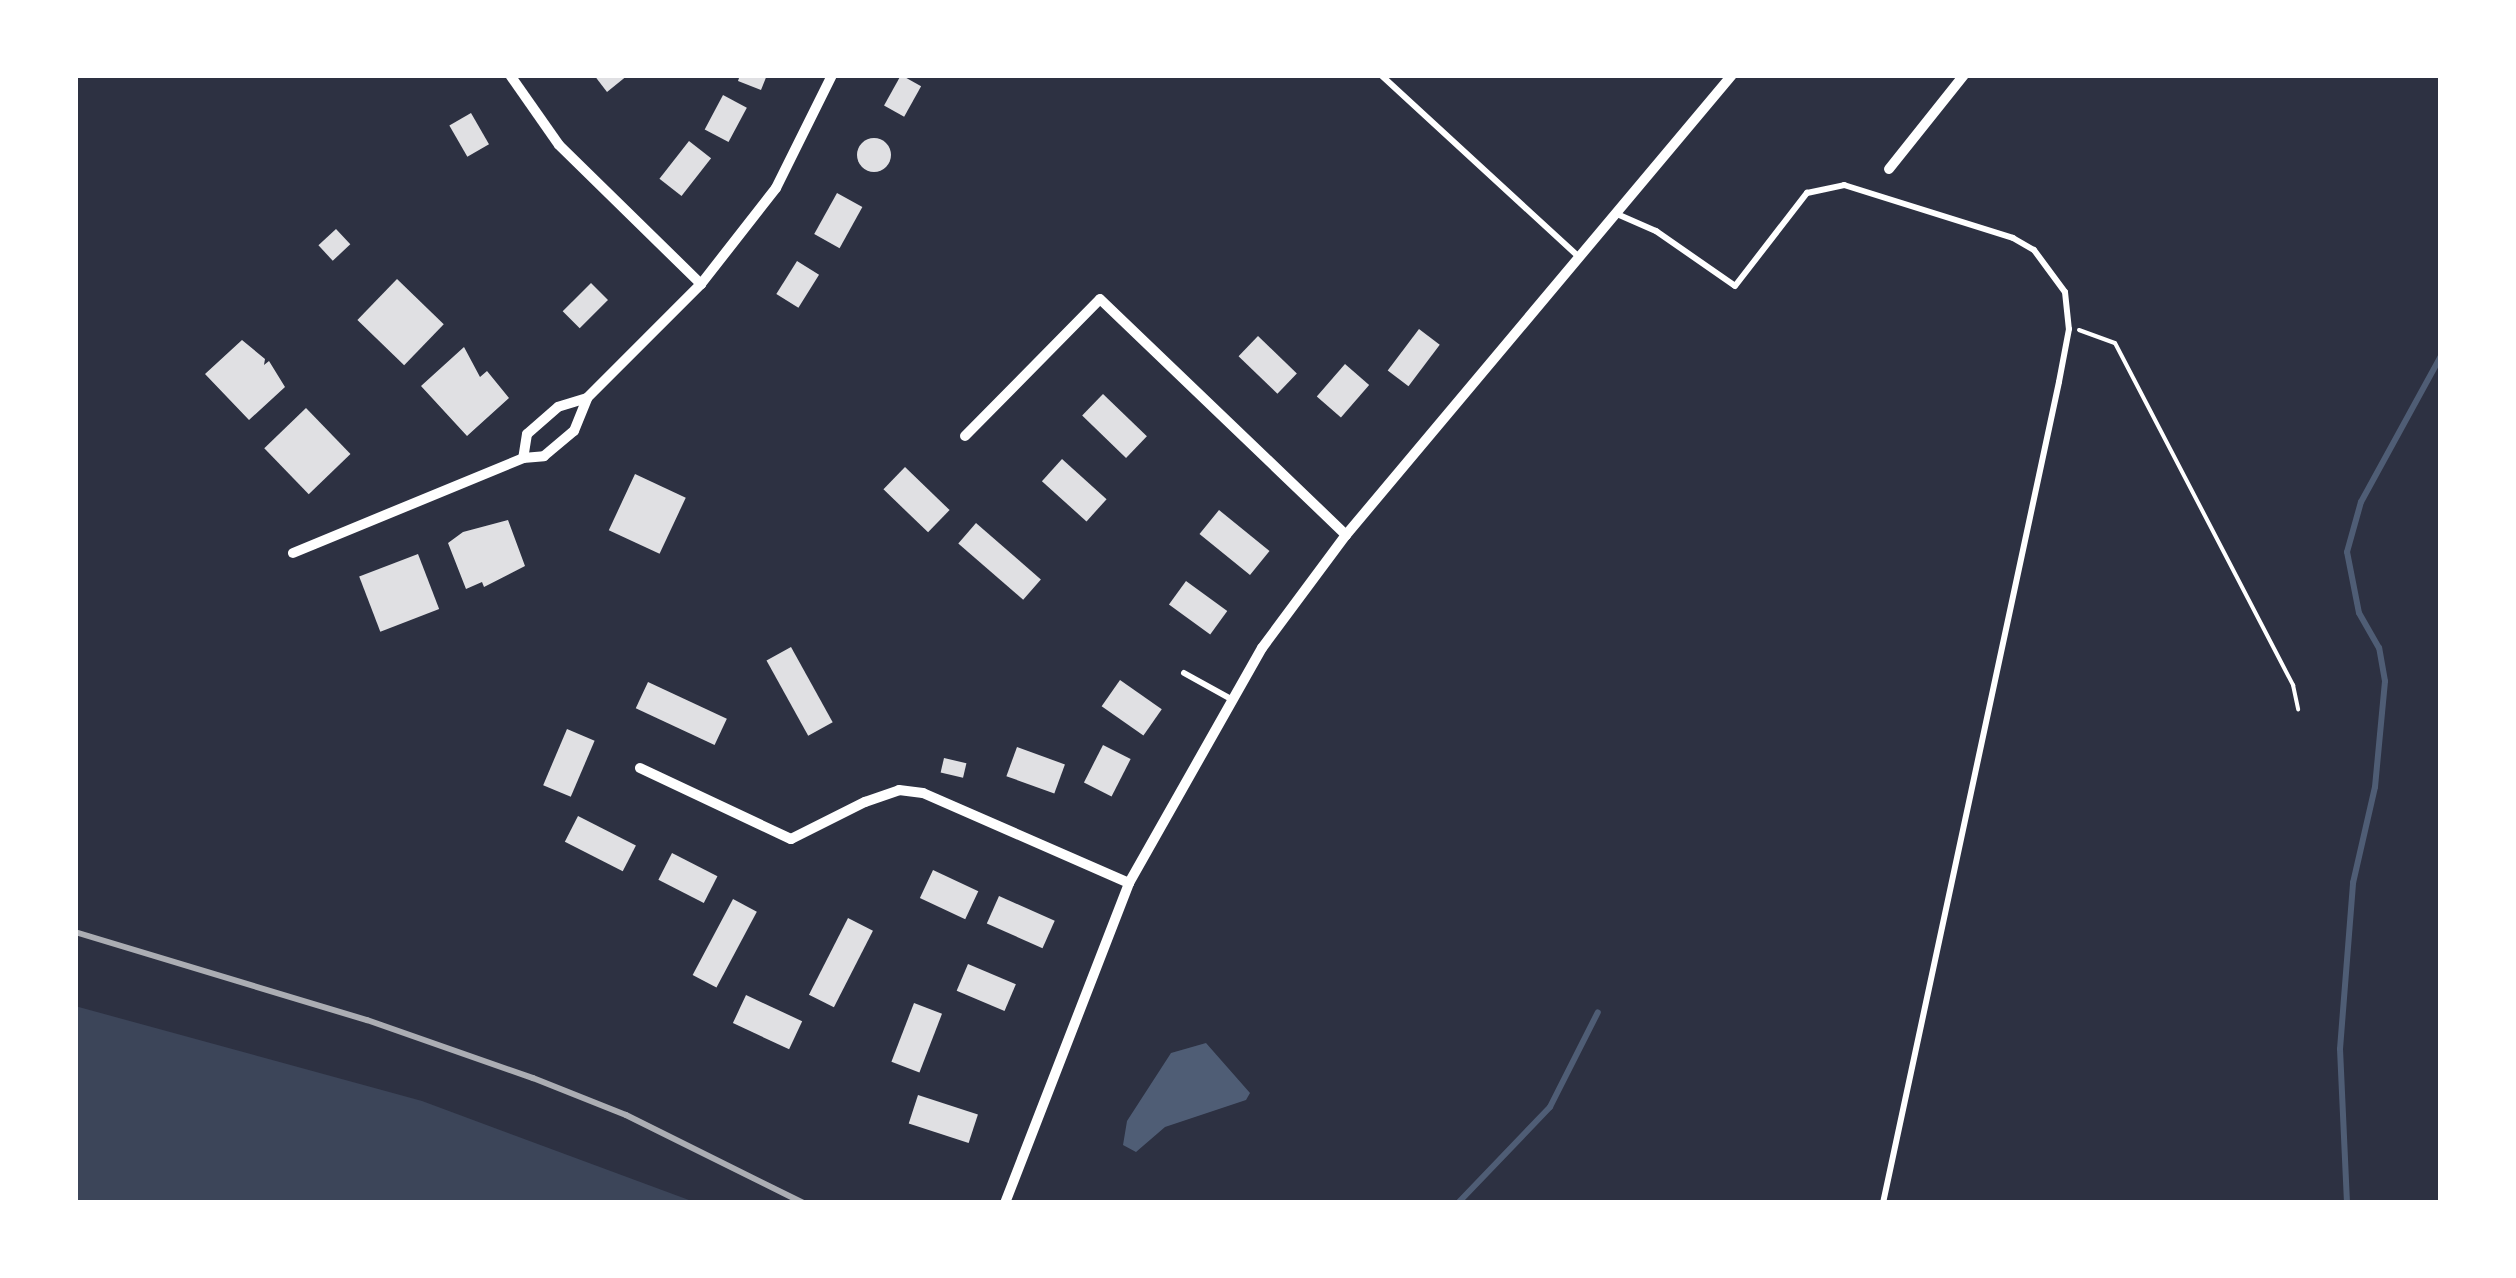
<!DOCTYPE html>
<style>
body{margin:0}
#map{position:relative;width:2516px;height:1278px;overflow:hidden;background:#2d3142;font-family:Karla,sans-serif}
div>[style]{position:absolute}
.green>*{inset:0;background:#3c4559}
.water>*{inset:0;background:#4f5d75}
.stream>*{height:6px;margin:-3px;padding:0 3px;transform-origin:3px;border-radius:3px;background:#4f5d75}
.building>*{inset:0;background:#e0e0e3;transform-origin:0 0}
.round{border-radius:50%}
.path>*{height:4px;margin:-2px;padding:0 2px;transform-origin:2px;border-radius:2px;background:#fff}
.service>*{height:6px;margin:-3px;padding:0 3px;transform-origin:3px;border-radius:3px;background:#fff}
.minor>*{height:10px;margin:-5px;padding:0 5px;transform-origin:5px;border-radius:5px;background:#fff}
.rail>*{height:6px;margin:-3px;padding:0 3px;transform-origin:3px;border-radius:3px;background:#abadb3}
span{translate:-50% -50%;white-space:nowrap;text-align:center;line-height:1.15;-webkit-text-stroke:10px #fff;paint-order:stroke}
.frame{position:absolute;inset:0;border:78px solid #fff;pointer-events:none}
</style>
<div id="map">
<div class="green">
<i style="clip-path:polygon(75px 1006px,422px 1101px,697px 1203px,75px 1203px)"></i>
</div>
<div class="water">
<i style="clip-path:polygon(1206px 1043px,1250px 1093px,1246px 1100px,1165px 1127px,1136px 1152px,1123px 1145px,1127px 1121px,1171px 1053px)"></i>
</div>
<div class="stream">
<i style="left:1458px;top:1203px;width:133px;rotate:-46.2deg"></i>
<i style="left:1550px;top:1107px;width:106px;rotate:-63.2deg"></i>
<i style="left:2347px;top:1203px;width:154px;rotate:-92.6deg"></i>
<i style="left:2340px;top:1049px;width:167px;rotate:-85.5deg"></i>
<i style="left:2353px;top:883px;width:98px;rotate:-77.1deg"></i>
<i style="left:2375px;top:787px;width:106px;rotate:-84.6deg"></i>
<i style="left:2385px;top:681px;width:34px;rotate:-100deg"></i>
<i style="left:2379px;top:648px;width:40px;rotate:-119.7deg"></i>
<i style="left:2359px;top:613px;width:62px;rotate:-101.1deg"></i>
<i style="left:2347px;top:552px;width:52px;rotate:-74.4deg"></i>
<i style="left:2361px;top:502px;width:166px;rotate:-61.3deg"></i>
</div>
<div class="building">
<i style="clip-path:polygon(594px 75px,628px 75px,607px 92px)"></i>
<i style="clip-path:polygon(740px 75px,767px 75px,761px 90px,738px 81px)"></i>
<i style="left:901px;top:75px;width:23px;height:35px;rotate:29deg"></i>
<i style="left:723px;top:95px;width:27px;height:39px;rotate:28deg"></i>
<i style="left:471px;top:113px;width:36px;height:25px;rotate:60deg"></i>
<i class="round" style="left:857px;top:138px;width:34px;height:34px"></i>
<i style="left:689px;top:141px;width:28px;height:48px;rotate:38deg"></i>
<i style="left:837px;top:193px;width:29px;height:47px;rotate:29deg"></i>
<i style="left:336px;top:229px;width:21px;height:24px;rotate:47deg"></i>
<i style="left:797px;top:261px;width:26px;height:39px;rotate:32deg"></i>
<i style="left:397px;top:279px;width:65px;height:57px;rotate:44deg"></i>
<i style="left:591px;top:283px;width:24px;height:40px;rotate:45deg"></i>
<i style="left:1419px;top:329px;width:26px;height:52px;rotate:37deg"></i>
<i style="left:1258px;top:336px;width:54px;height:28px;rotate:44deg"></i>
<i style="clip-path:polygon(242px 340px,265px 359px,264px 365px,269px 361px,285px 387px,249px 420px,205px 374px)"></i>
<i style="clip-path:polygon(464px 347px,480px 377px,487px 371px,509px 398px,467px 436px,421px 386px)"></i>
<i style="left:1345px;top:364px;width:32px;height:43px;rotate:41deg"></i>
<i style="left:1103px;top:394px;width:61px;height:30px;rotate:44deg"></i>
<i style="left:306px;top:408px;width:64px;height:58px;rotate:46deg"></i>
<i style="left:1062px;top:459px;width:60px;height:30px;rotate:42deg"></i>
<i style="left:905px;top:467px;width:62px;height:31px;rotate:44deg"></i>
<i style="left:635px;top:474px;width:56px;height:62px;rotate:25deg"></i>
<i style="left:1219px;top:510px;width:65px;height:31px;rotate:39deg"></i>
<i style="clip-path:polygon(508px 520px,525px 566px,484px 587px,482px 582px,466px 589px,448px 543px,463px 532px)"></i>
<i style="left:976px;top:523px;width:86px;height:27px;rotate:41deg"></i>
<i style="left:418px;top:554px;width:59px;height:63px;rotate:69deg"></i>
<i style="left:1186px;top:581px;width:51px;height:29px;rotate:36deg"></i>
<i style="left:791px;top:647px;width:86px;height:28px;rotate:61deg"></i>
<i style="left:1120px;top:680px;width:51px;height:32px;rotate:35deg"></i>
<i style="left:648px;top:682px;width:87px;height:29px;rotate:25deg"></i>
<i style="left:567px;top:729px;width:30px;height:61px;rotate:23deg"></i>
<i style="left:1103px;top:745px;width:31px;height:42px;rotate:27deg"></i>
<i style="left:1017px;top:747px;width:51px;height:31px;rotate:20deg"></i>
<i style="left:944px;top:758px;width:23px;height:15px;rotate:13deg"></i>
<i style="left:578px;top:816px;width:65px;height:29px;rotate:27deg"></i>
<i style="left:672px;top:853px;width:51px;height:30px;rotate:27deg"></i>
<i style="left:933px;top:870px;width:50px;height:31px;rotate:25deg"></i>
<i style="left:999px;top:896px;width:61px;height:30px;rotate:24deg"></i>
<i style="left:733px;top:899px;width:27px;height:86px;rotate:28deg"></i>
<i style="left:848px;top:918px;width:28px;height:86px;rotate:27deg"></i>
<i style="left:968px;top:964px;width:52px;height:29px;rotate:23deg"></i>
<i style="left:746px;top:995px;width:62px;height:31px;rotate:25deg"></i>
<i style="left:914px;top:1003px;width:30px;height:63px;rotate:21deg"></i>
<i style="left:918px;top:1095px;width:63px;height:30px;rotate:18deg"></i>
</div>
<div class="path">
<i style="left:2079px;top:330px;width:38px;rotate:20deg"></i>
<i style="left:2115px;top:343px;width:386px;rotate:62.5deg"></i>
<i style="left:2293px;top:685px;width:25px;rotate:78deg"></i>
</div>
<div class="service">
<i style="left:1381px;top:75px;width:269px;rotate:42.6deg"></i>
<i style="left:1617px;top:214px;width:43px;rotate:23.6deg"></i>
<i style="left:1656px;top:231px;width:96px;rotate:34.8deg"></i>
<i style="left:1735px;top:286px;width:118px;rotate:-52.3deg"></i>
<i style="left:1807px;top:193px;width:38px;rotate:-12deg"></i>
<i style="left:1844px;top:185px;width:177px;rotate:17.4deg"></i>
<i style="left:2013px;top:238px;width:24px;rotate:30deg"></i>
<i style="left:2034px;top:250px;width:52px;rotate:53.6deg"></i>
<i style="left:2065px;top:292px;width:37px;rotate:84deg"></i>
<i style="left:2069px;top:329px;width:54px;rotate:100.7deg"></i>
<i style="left:2059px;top:382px;width:840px;rotate:102.1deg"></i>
<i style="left:1184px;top:673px;width:54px;rotate:29deg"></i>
</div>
<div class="minor">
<i style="left:510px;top:75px;width:85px;rotate:55deg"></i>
<i style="left:559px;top:145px;width:199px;rotate:44.4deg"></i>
<i style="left:1889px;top:169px;width:120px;rotate:-51.4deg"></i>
<i style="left:587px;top:398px;width:30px;rotate:163deg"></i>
<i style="left:558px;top:407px;width:41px;rotate:138.9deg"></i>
<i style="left:527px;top:434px;width:24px;rotate:99deg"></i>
<i style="left:523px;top:458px;width:21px;rotate:-5deg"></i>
<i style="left:544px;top:456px;width:39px;rotate:-40deg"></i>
<i style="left:574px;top:431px;width:35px;rotate:-68deg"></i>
<i style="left:587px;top:398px;width:161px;rotate:-45deg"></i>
<i style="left:701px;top:284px;width:122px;rotate:-52deg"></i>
<i style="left:776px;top:188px;width:126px;rotate:-63.6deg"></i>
<i style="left:965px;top:436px;width:192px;rotate:-45.4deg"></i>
<i style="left:1100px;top:299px;width:341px;rotate:43.8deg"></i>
<i style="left:293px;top:553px;width:249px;rotate:-22.4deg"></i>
<i style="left:640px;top:768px;width:167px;rotate:25.2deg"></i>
<i style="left:791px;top:839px;width:83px;rotate:-26.6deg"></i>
<i style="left:865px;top:802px;width:36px;rotate:-19deg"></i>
<i style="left:899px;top:790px;width:24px;rotate:7deg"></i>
<i style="left:923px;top:793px;width:225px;rotate:23.6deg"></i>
<i style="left:1005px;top:1203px;width:343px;rotate:-68.8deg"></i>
<i style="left:1129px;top:883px;width:270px;rotate:-60.5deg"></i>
<i style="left:1262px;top:648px;width:141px;rotate:-53.4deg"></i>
<i style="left:1346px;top:535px;width:600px;rotate:-50deg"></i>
</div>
<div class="rail">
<i style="left:75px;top:932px;width:305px;rotate:16.8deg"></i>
<i style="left:367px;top:1020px;width:176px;rotate:19.3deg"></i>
<i style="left:533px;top:1078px;width:100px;rotate:21.7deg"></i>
<i style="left:626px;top:1115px;width:198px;rotate:26.4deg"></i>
</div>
<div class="frame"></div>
</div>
